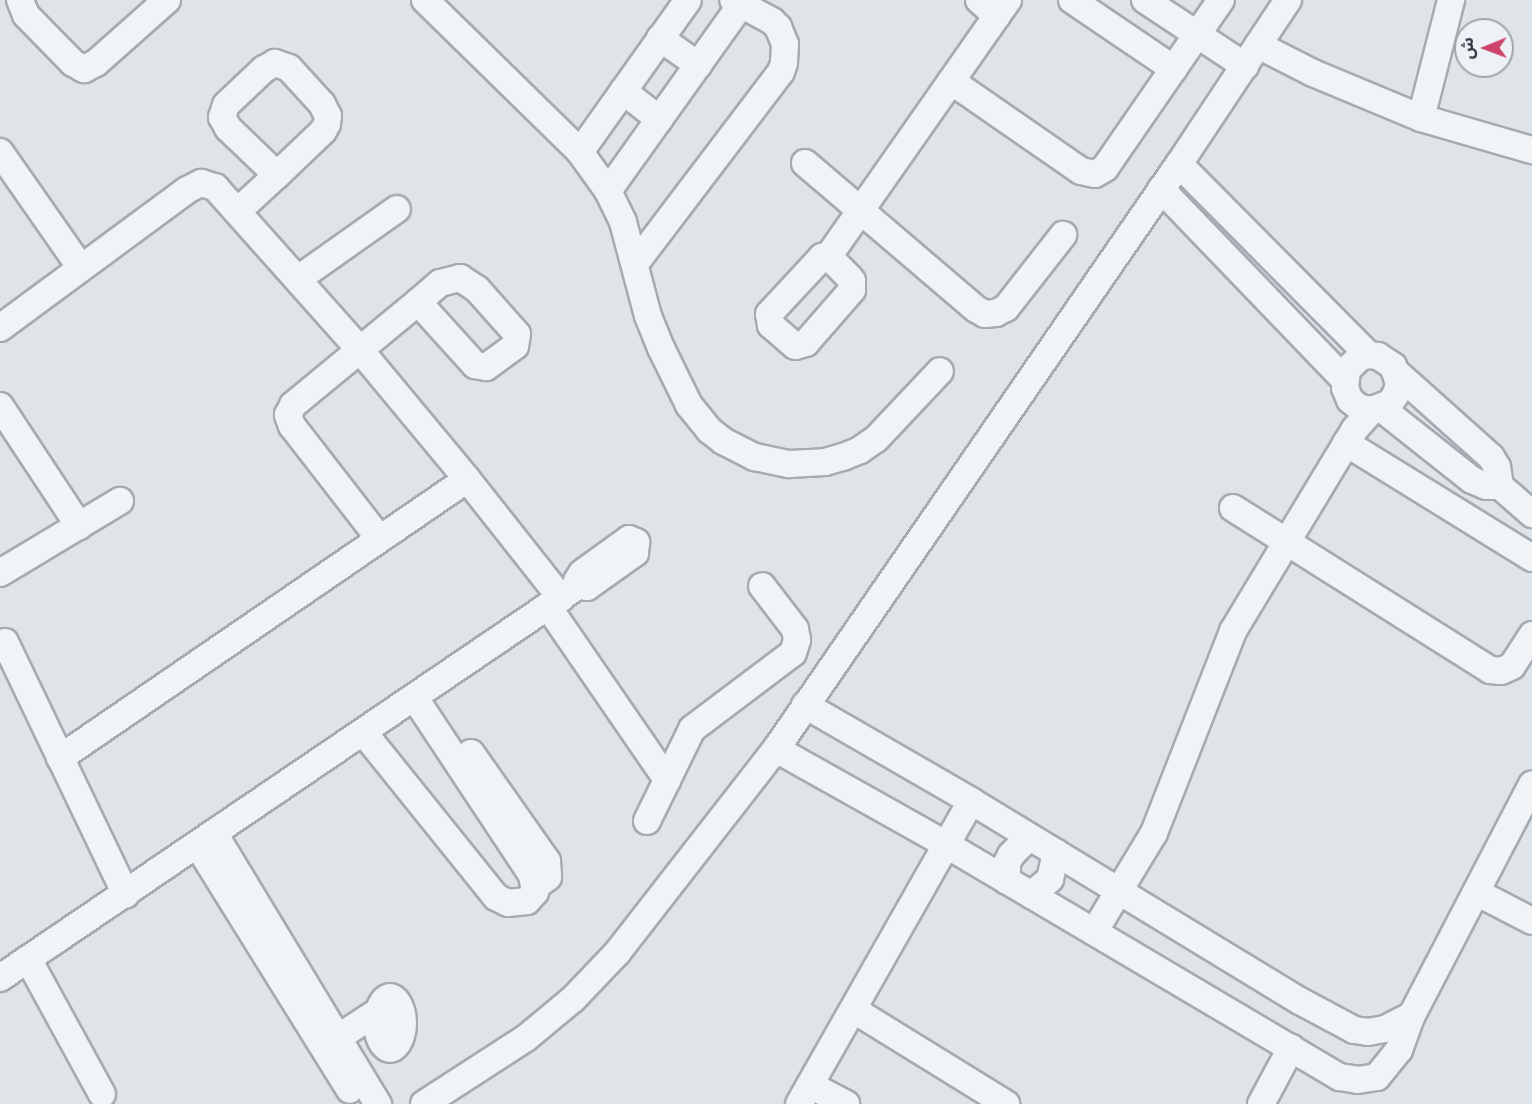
<!DOCTYPE html>
<meta charset="utf-8">
<style>
body{margin:0}
#map{position:relative;width:1532px;height:1104px;overflow:hidden;background:#dfe4e8;font-family:"Nunito Sans","Noto Sans Arabic",sans-serif}
div>[style]{position:absolute}
.roads{filter:drop-shadow(2px 0 #a4abb2) drop-shadow(-2px 0 #a4abb2) drop-shadow(0 2px #a4abb2) drop-shadow(0 -2px #a4abb2)}
.minor>*{height:26px;margin:-13px;padding:0 13px;transform-origin:13px;border-radius:13px;background:#f1f4f6}
.minor>.ring{margin:-13px;padding:0;box-sizing:content-box;background:none;border:26px solid #f1f4f6;border-radius:50%}
span{translate:-50% -50%;white-space:nowrap;text-align:center;line-height:1.15;-webkit-text-stroke:5px #eef2f6;paint-order:stroke}
.north{position:absolute;left:1454px;top:18px;width:60px;height:60px;box-sizing:border-box;background:#eef2f6;border:2px solid #9fa6ad;border-radius:50%;rotate:269deg;font-size:16px;font-weight:700;line-height:24px;text-align:center;color:#28333f}
.north::after{content:'';display:block;margin:auto;width:21px;height:27px;background:#cd436b;clip-path:polygon(50% 0,100% 100%,50% 72%,0 100%)}
</style>
<div id="map">
<div class="roads">
<div class="minor">
<i style="left:20px;top:0;width:16px;rotate:68deg"></i>
<i style="left:26px;top:15px;width:67px;rotate:45.6deg"></i>
<i style="left:73px;top:63px;width:13px;rotate:29deg"></i>
<i style="left:84px;top:69px;width:13px;rotate:-27deg"></i>
<i style="left:96px;top:63px;width:95px;rotate:-41.6deg"></i>
<i style="left:425px;top:0;width:217px;rotate:44.4deg"></i>
<i style="left:580px;top:152px;width:48px;rotate:54.3deg"></i>
<i style="left:608px;top:191px;width:34px;rotate:64deg"></i>
<i style="left:623px;top:222px;width:97px;rotate:75.1deg"></i>
<i style="left:648px;top:316px;width:35px;rotate:68deg"></i>
<i style="left:661px;top:348px;width:64px;rotate:63.8deg"></i>
<i style="left:689px;top:405px;width:32px;rotate:51deg"></i>
<i style="left:709px;top:430px;width:18px;rotate:38deg"></i>
<i style="left:723px;top:441px;width:36px;rotate:27deg"></i>
<i style="left:755px;top:457px;width:35px;rotate:12deg"></i>
<i style="left:789px;top:464px;width:36px;rotate:-3deg"></i>
<i style="left:825px;top:462px;width:19px;rotate:-16deg"></i>
<i style="left:843px;top:457px;width:18px;rotate:-22deg"></i>
<i style="left:860px;top:450px;width:19px;rotate:-35deg"></i>
<i style="left:876px;top:439px;width:93px;rotate:-46.7deg"></i>
<i style="left:979px;top:0;width:24px;rotate:42deg"></i>
<i style="left:1072px;top:0;width:123px;rotate:34.1deg"></i>
<i style="left:1145px;top:0;width:120px;rotate:33.4deg"></i>
<i style="left:660px;top:38px;width:47px;rotate:35.4deg"></i>
<i style="left:1258px;top:45px;width:62px;rotate:27deg"></i>
<i style="left:1313px;top:73px;width:117px;rotate:22.6deg"></i>
<i style="left:1421px;top:118px;width:116px;rotate:16.1deg"></i>
<i style="left:951px;top:81px;width:158px;rotate:34.7deg"></i>
<i style="left:1081px;top:171px;width:14px;rotate:12deg"></i>
<i style="left:1095px;top:174px;width:12px;rotate:-31deg"></i>
<i style="left:1105px;top:168px;width:204px;rotate:-55.4deg"></i>
<i style="left:623px;top:91px;width:46px;rotate:37.9deg"></i>
<i style="left:1421px;top:118px;width:122px;rotate:-75.7deg"></i>
<i style="left:0;top:152px;width:141px;rotate:55.1deg"></i>
<i style="left:580px;top:152px;width:186px;rotate:-54.6deg"></i>
<i style="left:805px;top:163px;width:225px;rotate:40.5deg"></i>
<i style="left:976px;top:309px;width:10px;rotate:29deg"></i>
<i style="left:985px;top:314px;width:11px;rotate:-5deg"></i>
<i style="left:996px;top:313px;width:11px;rotate:-27deg"></i>
<i style="left:1006px;top:308px;width:93px;rotate:-52deg"></i>
<i style="left:1179px;top:164px;width:269px;rotate:45.2deg"></i>
<i style="left:1161px;top:189px;width:264px;rotate:46.1deg"></i>
<i style="left:608px;top:191px;width:231px;rotate:-54.5deg"></i>
<i style="left:239px;top:210px;width:52px;rotate:-42.6deg"></i>
<i style="left:277px;top:175px;width:64px;rotate:-43.7deg"></i>
<i style="left:323px;top:131px;width:8px;rotate:-60deg"></i>
<i style="left:327px;top:124px;width:8px;rotate:-83deg"></i>
<i style="left:328px;top:116px;width:13px;rotate:-117deg"></i>
<i style="left:322px;top:104px;width:49px;rotate:-132.5deg"></i>
<i style="left:289px;top:68px;width:15px;rotate:-160deg"></i>
<i style="left:275px;top:63px;width:13px;rotate:151deg"></i>
<i style="left:264px;top:69px;width:52px;rotate:136.5deg"></i>
<i style="left:226px;top:105px;width:13px;rotate:108deg"></i>
<i style="left:222px;top:117px;width:13px;rotate:61deg"></i>
<i style="left:228px;top:128px;width:68px;rotate:43.8deg"></i>
<i style="left:822px;top:257px;width:8px;rotate:7deg"></i>
<i style="left:830px;top:258px;width:27px;rotate:45deg"></i>
<i style="left:849px;top:277px;width:5px;rotate:53deg"></i>
<i style="left:852px;top:281px;width:9px;rotate:90deg"></i>
<i style="left:852px;top:290px;width:70px;rotate:131deg"></i>
<i style="left:806px;top:343px;width:11px;rotate:165deg"></i>
<i style="left:795px;top:346px;width:32px;rotate:-139deg"></i>
<i style="left:771px;top:325px;width:11px;rotate:-100deg"></i>
<i style="left:769px;top:314px;width:78px;rotate:-47.1deg"></i>
<i style="left:828px;top:257px;width:314px;rotate:-55deg"></i>
<i style="left:635px;top:264px;width:241px;rotate:-52.8deg"></i>
<i style="left:781px;top:72px;width:9px;rotate:-72deg"></i>
<i style="left:784px;top:63px;width:19px;rotate:-87deg"></i>
<i style="left:785px;top:44px;width:18px;rotate:-112deg"></i>
<i style="left:778px;top:27px;width:8px;rotate:-135deg"></i>
<i style="left:772px;top:21px;width:44px;rotate:-151.7deg"></i>
<i style="left:460px;top:278px;width:20px;rotate:33deg"></i>
<i style="left:477px;top:289px;width:60px;rotate:48.4deg"></i>
<i style="left:517px;top:334px;width:12px;rotate:99deg"></i>
<i style="left:515px;top:346px;width:36px;rotate:144deg"></i>
<i style="left:486px;top:367px;width:11px;rotate:-170deg"></i>
<i style="left:475px;top:365px;width:85px;rotate:-132.1deg"></i>
<i style="left:418px;top:302px;width:29px;rotate:-41deg"></i>
<i style="left:440px;top:283px;width:21px;rotate:-14deg"></i>
<i style="left:298px;top:279px;width:121px;rotate:-35.3deg"></i>
<i style="left:0;top:328px;width:232px;rotate:-36.4deg"></i>
<i style="left:187px;top:190px;width:16px;rotate:-27deg"></i>
<i style="left:201px;top:183px;width:15px;rotate:16deg"></i>
<i style="left:215px;top:187px;width:218px;rotate:48.3deg"></i>
<i style="left:360px;top:350px;width:168px;rotate:50.3deg"></i>
<i style="left:467px;top:479px;width:152px;rotate:51.7deg"></i>
<i style="left:1397px;top:373px;width:126px;rotate:41.8deg"></i>
<i style="left:1491px;top:457px;width:12px;rotate:59deg"></i>
<i style="left:1497px;top:467px;width:19px;rotate:81deg"></i>
<i style="left:0;top:406px;width:144px;rotate:56.6deg"></i>
<i style="left:1381px;top:408px;width:116px;rotate:38.4deg"></i>
<i style="left:1472px;top:480px;width:15px;rotate:23deg"></i>
<i style="left:1486px;top:486px;width:14px"></i>
<i style="left:1500px;top:486px;width:43px;rotate:41.2deg"></i>
<i style="left:1346px;top:443px;width:219px;rotate:31.7deg"></i>
<i style="left:1233px;top:508px;width:304px;rotate:32.2deg"></i>
<i style="left:1490px;top:670px;width:11px;rotate:5deg"></i>
<i style="left:1501px;top:671px;width:12px;rotate:-24deg"></i>
<i style="left:1512px;top:666px;width:37px;rotate:-57deg"></i>
<i style="left:379px;top:538px;width:142px;rotate:-127.8deg"></i>
<i style="left:292px;top:426px;width:12px;rotate:-110deg"></i>
<i style="left:288px;top:415px;width:11px;rotate:-63deg"></i>
<i style="left:293px;top:405px;width:162px;rotate:-39.5deg"></i>
<i style="left:629px;top:539px;width:8px;rotate:23deg"></i>
<i style="left:636px;top:542px;width:11px;rotate:95deg"></i>
<i style="left:635px;top:553px;width:59px;rotate:144.7deg"></i>
<i style="left:587px;top:587px;width:8px;rotate:-166deg"></i>
<i style="left:579px;top:585px;width:4px;rotate:-117deg"></i>
<i style="left:577px;top:581px;width:9px;rotate:-58deg"></i>
<i style="left:582px;top:573px;width:58px;rotate:-35.9deg"></i>
<i style="left:0;top:573px;width:140px;rotate:-31deg"></i>
<i style="left:549px;top:608px;width:209px;rotate:55.5deg"></i>
<i style="left:5px;top:642px;width:280px;rotate:64.4deg"></i>
<i style="left:805px;top:705px;width:192px;rotate:30deg"></i>
<i style="left:971px;top:801px;width:385px;rotate:31.3deg"></i>
<i style="left:1300px;top:1001px;width:61px;rotate:28.2deg"></i>
<i style="left:1354px;top:1030px;width:14px;rotate:8deg"></i>
<i style="left:1368px;top:1032px;width:17px;rotate:-10deg"></i>
<i style="left:1385px;top:1029px;width:30px;rotate:-27deg"></i>
<i style="left:364px;top:733px;width:211px;rotate:51.2deg"></i>
<i style="left:496px;top:897px;width:13px;rotate:27deg"></i>
<i style="left:508px;top:903px;width:19px;rotate:-6deg"></i>
<i style="left:527px;top:901px;width:12px;rotate:-48deg"></i>
<i style="left:535px;top:892px;width:17px;rotate:-100deg"></i>
<i style="left:532px;top:875px;width:212px;rotate:-123.5deg"></i>
<i style="left:776px;top:749px;width:196px;rotate:29.3deg"></i>
<i style="left:947px;top:845px;width:456px;rotate:30.6deg"></i>
<i style="left:1340px;top:1077px;width:18px;rotate:9deg"></i>
<i style="left:1358px;top:1080px;width:19px;rotate:-9deg"></i>
<i style="left:1377px;top:1077px;width:35px;rotate:-51deg"></i>
<i style="left:1399px;top:1050px;width:37px;rotate:-70deg"></i>
<i style="left:1412px;top:1015px;width:260px;rotate:-62.5deg"></i>
<i style="left:471px;top:753px;width:132px;rotate:54.9deg"></i>
<i style="left:547px;top:861px;width:16px;rotate:86deg"></i>
<i style="left:548px;top:877px;width:15px;rotate:143deg"></i>
<i style="left:60px;top:758px;width:493px;rotate:-34.4deg"></i>
<i style="left:647px;top:821px;width:102px;rotate:-63.9deg"></i>
<i style="left:692px;top:729px;width:126px;rotate:-37deg"></i>
<i style="left:793px;top:653px;width:14px;rotate:-73deg"></i>
<i style="left:797px;top:640px;width:11px;rotate:-100deg"></i>
<i style="left:795px;top:629px;width:54px;rotate:-127.5deg"></i>
<i style="left:215px;top:835px;width:315px;rotate:58.8deg"></i>
<i style="left:198px;top:846px;width:287px;rotate:58.1deg"></i>
<i style="left:1007px;top:881px;width:18px;rotate:-90deg"></i>
<i style="left:1007px;top:863px;width:9px;rotate:-63deg"></i>
<i style="left:1011px;top:855px;width:18px;rotate:-45deg"></i>
<i style="left:1024px;top:842px;width:9px;rotate:-18deg"></i>
<i style="left:1476px;top:892px;width:63px;rotate:27.4deg"></i>
<i style="left:1031px;top:895px;width:25px;rotate:-40deg"></i>
<i style="left:1050px;top:879px;width:27px;rotate:-77deg"></i>
<i style="left:1094px;top:932px;width:116px;rotate:-58.8deg"></i>
<i style="left:1154px;top:833px;width:217px;rotate:-68.6deg"></i>
<i style="left:1233px;top:631px;width:236px;rotate:-58.9deg"></i>
<i style="left:1355px;top:429px;width:25px;rotate:-48deg"></i>
<i style="left:1372px;top:410px;width:19px;rotate:-21deg"></i>
<i style="left:1390px;top:403px;width:11px;rotate:-56deg"></i>
<i style="left:1396px;top:394px;width:10px;rotate:-73deg"></i>
<i style="left:1399px;top:384px;width:19px;rotate:-108deg"></i>
<i style="left:1393px;top:366px;width:18px;rotate:-146deg"></i>
<i style="left:1378px;top:356px;width:9px;rotate:-174deg"></i>
<i style="left:1369px;top:355px;width:9px;rotate:167deg"></i>
<i style="left:1360px;top:357px;width:18px;rotate:135deg"></i>
<i style="left:1347px;top:370px;width:18px;rotate:96deg"></i>
<i style="left:1345px;top:388px;width:13px;rotate:67deg"></i>
<i style="left:1350px;top:400px;width:13px;rotate:39deg"></i>
<i style="left:1360px;top:408px;width:12px;rotate:9deg"></i>
<i style="left:28px;top:959px;width:154px;rotate:61.3deg"></i>
<i style="left:0;top:978px;width:700px;rotate:-34.17deg"></i>
<i class="ring" style="left:377px;top:997px;width:-4px;height:-4px"></i>
<i style="left:854px;top:1010px;width:179px;rotate:31.7deg"></i>
<i style="left:339px;top:1037px;width:45px;rotate:-33.3deg"></i>
<i style="left:810px;top:1085px;width:41px;rotate:27.8deg"></i>
<i style="left:424px;top:1104px;width:121px;rotate:-32.9deg"></i>
<i style="left:526px;top:1038px;width:61px;rotate:-39.7deg"></i>
<i style="left:573px;top:999px;width:64px;rotate:-46.3deg"></i>
<i style="left:617px;top:953px;width:259px;rotate:-52.1deg"></i>
<i style="left:776px;top:749px;width:710px;rotate:-55.44deg"></i>
<i style="left:1179px;top:164px;width:197px;rotate:-56.4deg"></i>
<i style="left:799px;top:1104px;width:348px;rotate:-60.4deg"></i>
<i style="left:1261px;top:1104px;width:64px;rotate:-61.8deg"></i>
</div>
</div>
<div class="north">ش</div>
</div>
